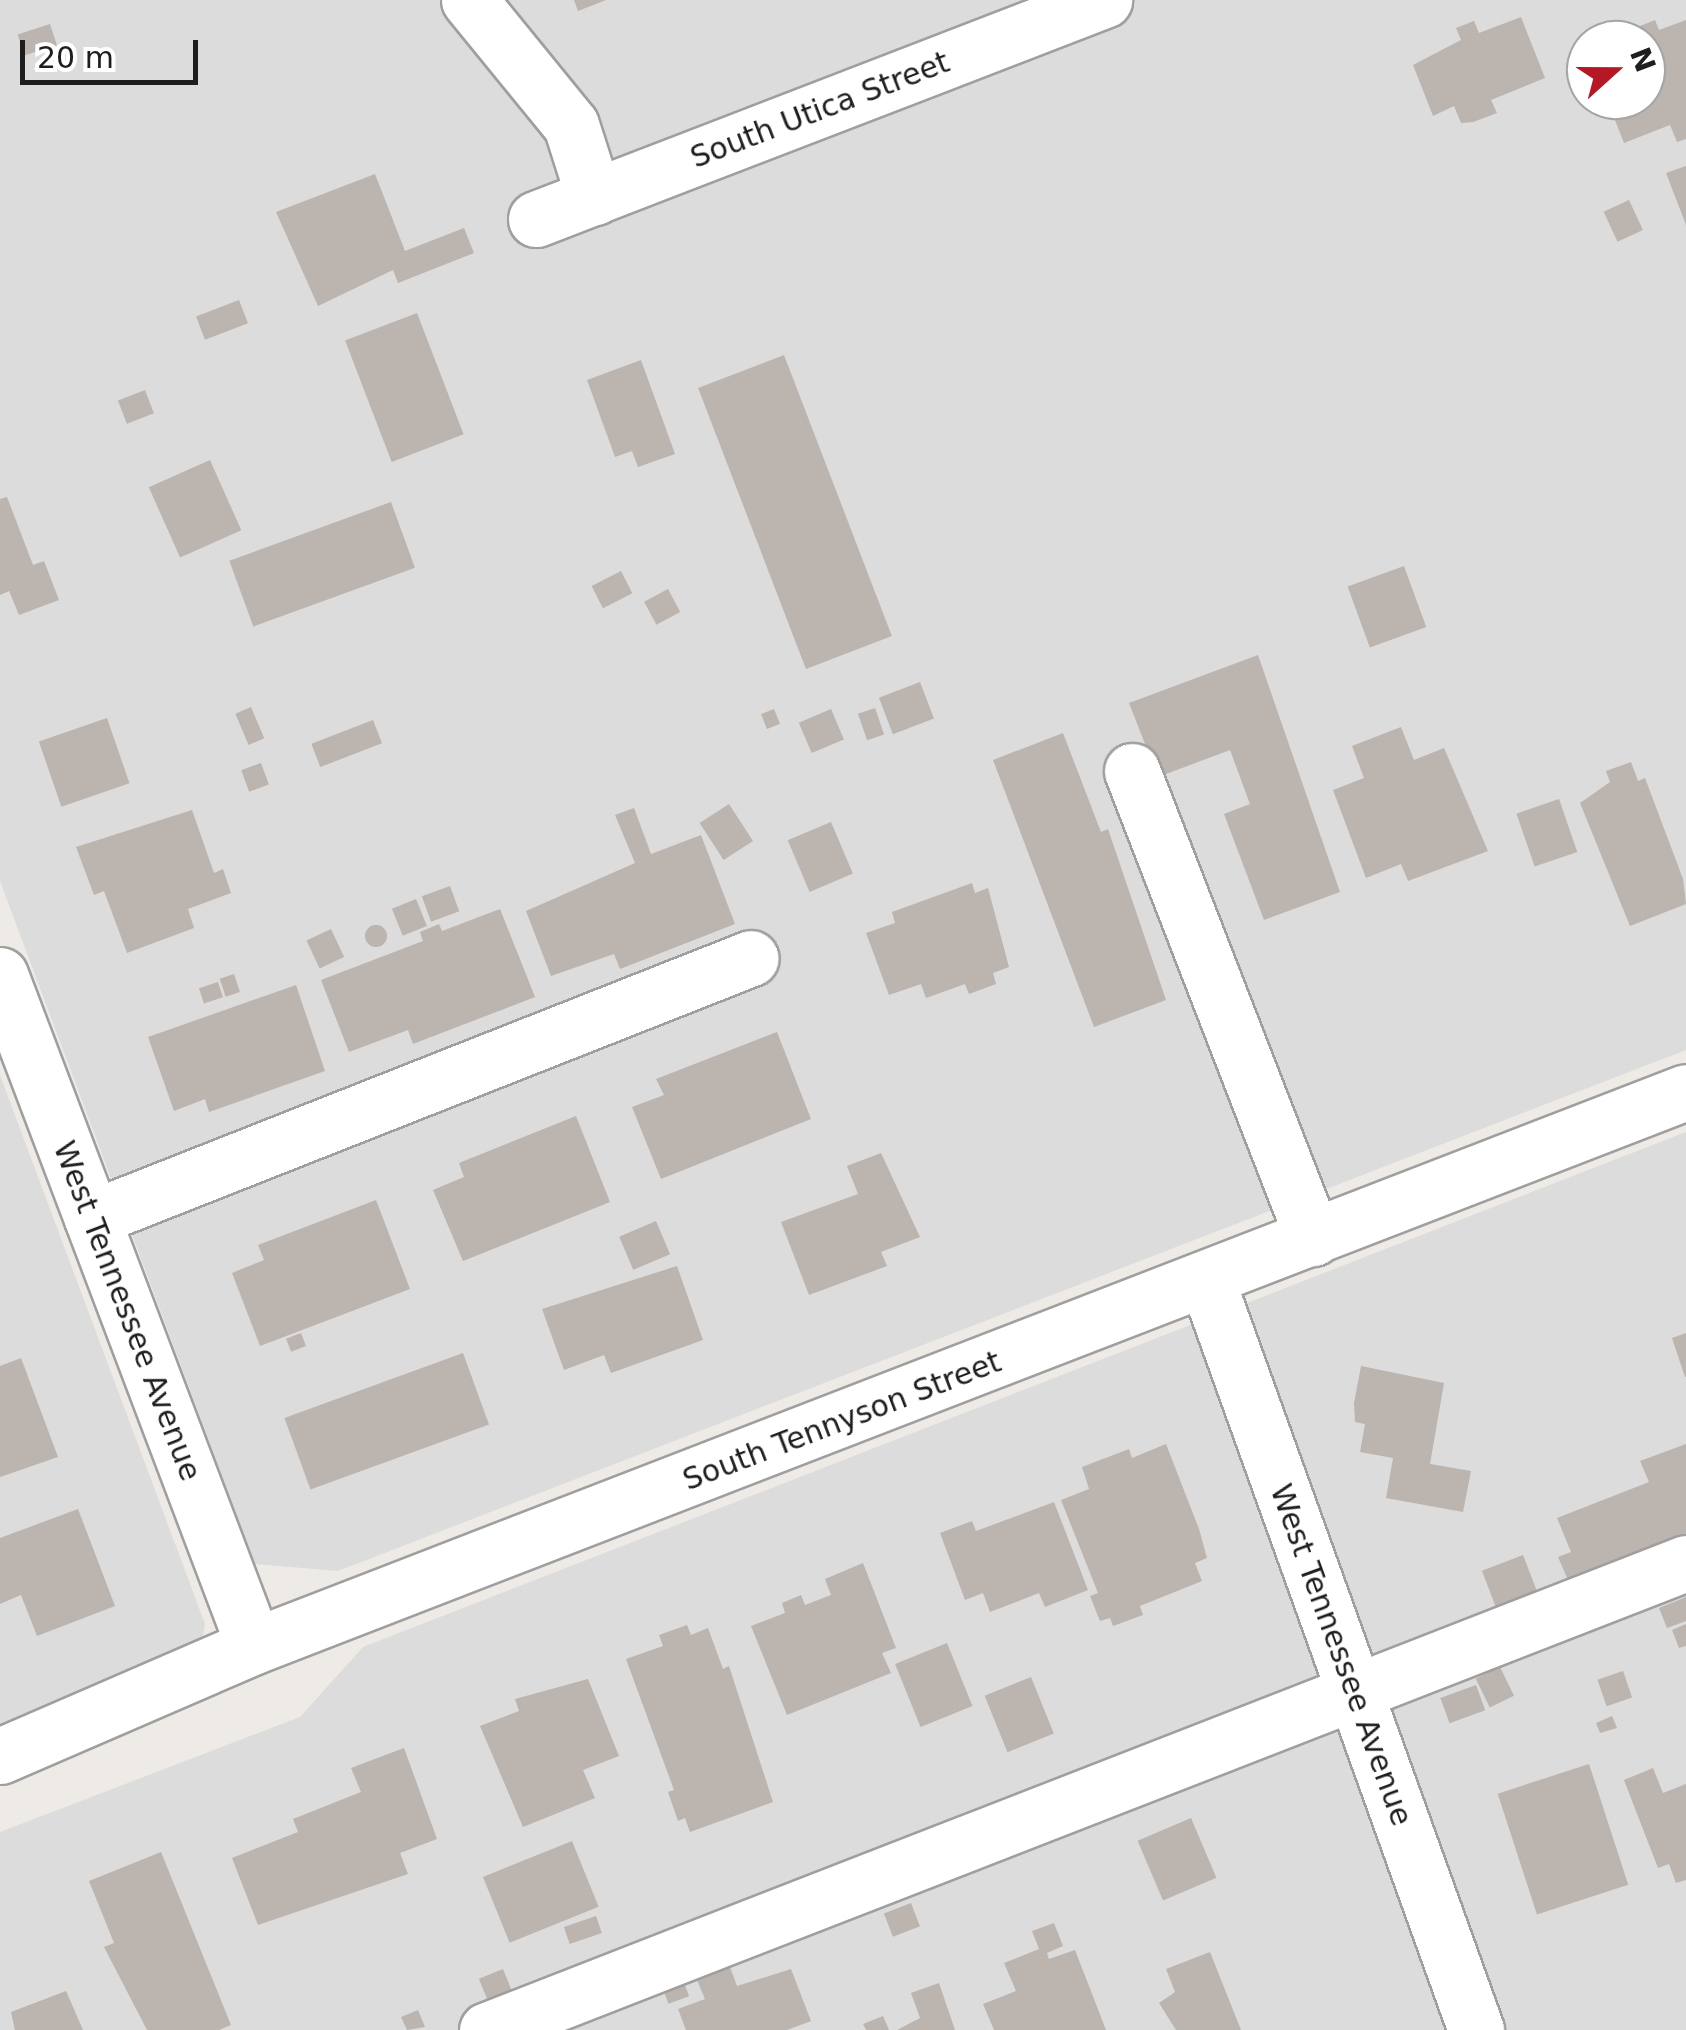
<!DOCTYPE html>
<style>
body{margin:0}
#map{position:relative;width:1686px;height:2030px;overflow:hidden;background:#eeebe6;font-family:"DejaVu Sans",sans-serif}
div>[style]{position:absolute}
.residential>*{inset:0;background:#dcdcdc}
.building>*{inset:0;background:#bbb4af;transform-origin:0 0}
.round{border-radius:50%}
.roads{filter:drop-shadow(2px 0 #9f9f9f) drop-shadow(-2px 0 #9f9f9f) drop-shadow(0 2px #9f9f9f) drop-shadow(0 -2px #9f9f9f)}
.minor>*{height:55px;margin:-27.5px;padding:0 27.5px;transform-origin:27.5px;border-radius:27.5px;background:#fff}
span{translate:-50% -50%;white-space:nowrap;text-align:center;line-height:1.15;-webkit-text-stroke:10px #fff;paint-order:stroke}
.street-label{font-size:30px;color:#1e1e1e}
.north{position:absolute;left:1566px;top:20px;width:100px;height:100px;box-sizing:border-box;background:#fff;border:2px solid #a5a5a5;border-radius:50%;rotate:69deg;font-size:28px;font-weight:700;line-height:40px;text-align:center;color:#1e1e1e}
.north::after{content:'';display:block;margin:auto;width:35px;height:45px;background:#b51824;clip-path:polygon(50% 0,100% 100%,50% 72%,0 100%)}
.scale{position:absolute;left:20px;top:40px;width:178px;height:45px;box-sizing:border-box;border:5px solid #1e1e1e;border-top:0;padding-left:12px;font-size:30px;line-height:35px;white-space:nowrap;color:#1e1e1e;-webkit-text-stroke:8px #fff;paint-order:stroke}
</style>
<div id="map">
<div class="residential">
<i style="clip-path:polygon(evenodd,0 0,1686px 0,1686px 1050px,338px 1571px,255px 1564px,0 881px,0 0,1586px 40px,1646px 40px,1646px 100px,1586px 100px,1586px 40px)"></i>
<i style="clip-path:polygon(0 1075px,205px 1624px,200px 1652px,0 1731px)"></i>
<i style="clip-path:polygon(1686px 1132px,1686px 2030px,0 2030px,0 1832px,300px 1717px,363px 1647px)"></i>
</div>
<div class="building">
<i style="clip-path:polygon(574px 0,606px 0,578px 11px)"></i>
<i style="clip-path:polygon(1521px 17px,1545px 78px,1491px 100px,1497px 113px,1473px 122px,1461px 123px,1454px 106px,1433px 116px,1413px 65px,1461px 40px,1456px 28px,1474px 21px,1479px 33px)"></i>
<i style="clip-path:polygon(1655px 20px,1659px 30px,1686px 20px,1686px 139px,1677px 142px,1670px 125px,1624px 143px,1607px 100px,1646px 100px,1646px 40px,1627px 40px,1625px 32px)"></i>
<i style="left:50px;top:24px;width:22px;height:34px;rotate:72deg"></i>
<i style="clip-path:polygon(1686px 166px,1686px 225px,1666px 173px)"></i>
<i style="clip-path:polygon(375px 174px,405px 251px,464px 228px,474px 253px,398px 283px,393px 270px,318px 306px,276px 212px)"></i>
<i style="left:1629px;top:200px;width:33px;height:28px;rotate:65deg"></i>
<i style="left:239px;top:300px;width:25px;height:46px;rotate:69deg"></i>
<i style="left:417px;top:313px;width:130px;height:77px;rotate:69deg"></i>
<i style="left:784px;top:355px;width:301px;height:92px;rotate:69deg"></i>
<i style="clip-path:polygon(641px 360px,675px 454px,638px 467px,632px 451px,615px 457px,587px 380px)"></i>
<i style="left:145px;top:390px;width:25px;height:29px;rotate:69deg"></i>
<i style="left:210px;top:460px;width:77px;height:67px;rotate:66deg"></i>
<i style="clip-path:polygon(7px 497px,33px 565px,44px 561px,59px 600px,19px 615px,9px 591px,0 595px,0 499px)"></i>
<i style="left:391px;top:502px;width:70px;height:172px;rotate:70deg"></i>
<i style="left:1404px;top:566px;width:65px;height:60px;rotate:70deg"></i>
<i style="left:621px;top:571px;width:25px;height:33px;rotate:63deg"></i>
<i style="left:668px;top:589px;width:26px;height:27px;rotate:62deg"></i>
<i style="clip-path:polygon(1258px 655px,1340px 892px,1264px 920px,1224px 814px,1250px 804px,1230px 750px,1158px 777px,1129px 703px)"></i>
<i style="left:920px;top:682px;width:39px;height:44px;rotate:69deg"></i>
<i style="left:251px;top:707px;width:34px;height:17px;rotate:67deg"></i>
<i style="left:875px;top:708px;width:28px;height:18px;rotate:71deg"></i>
<i style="left:774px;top:709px;width:16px;height:14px;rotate:68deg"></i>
<i style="left:831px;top:709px;width:33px;height:35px;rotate:67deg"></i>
<i style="left:107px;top:718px;width:69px;height:72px;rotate:71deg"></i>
<i style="left:373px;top:720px;width:25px;height:66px;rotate:69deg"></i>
<i style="clip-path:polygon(1401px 727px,1414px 760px,1444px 748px,1488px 851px,1408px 881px,1401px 864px,1366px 878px,1333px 790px,1364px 778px,1352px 746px)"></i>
<i style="clip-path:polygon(1063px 733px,1101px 832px,1108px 829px,1166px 1000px,1094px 1027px,993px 760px)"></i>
<i style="clip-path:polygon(1631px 762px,1638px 781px,1645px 778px,1683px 879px,1686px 904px,1630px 926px,1580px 803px,1610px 782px,1606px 771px)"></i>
<i style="left:261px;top:763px;width:23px;height:21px;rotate:70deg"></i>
<i style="left:1559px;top:799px;width:56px;height:45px;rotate:71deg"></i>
<i style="left:729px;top:804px;width:44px;height:35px;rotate:57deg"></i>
<i style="clip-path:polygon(634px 808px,651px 854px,701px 835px,735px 924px,620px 969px,614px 954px,551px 976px,526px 911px,635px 863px,615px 815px)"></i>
<i style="clip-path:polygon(192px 810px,214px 873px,223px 869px,231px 893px,188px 909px,194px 928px,127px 953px,104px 891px,94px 895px,76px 847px)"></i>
<i style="left:831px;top:822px;width:56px;height:47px;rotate:67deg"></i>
<i style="clip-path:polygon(972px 883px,975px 893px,988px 888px,1009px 967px,993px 973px,996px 984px,969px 994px,965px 984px,926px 998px,921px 984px,889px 995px,866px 933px,895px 923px,892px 912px)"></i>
<i style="left:450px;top:886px;width:27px;height:30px;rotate:70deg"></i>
<i style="left:416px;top:899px;width:29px;height:26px;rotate:68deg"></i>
<i style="clip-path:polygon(500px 909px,535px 997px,413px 1044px,408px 1030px,349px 1052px,321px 980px,423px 941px,420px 932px,439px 924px,442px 931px)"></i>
<i class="round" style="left:365px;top:925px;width:22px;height:22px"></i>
<i style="left:331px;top:929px;width:31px;height:27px;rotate:65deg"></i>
<i style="left:234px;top:974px;width:19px;height:15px;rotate:72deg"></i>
<i style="left:218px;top:982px;width:16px;height:20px;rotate:72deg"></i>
<i style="clip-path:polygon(296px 985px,325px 1071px,209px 1112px,205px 1099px,174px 1111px,148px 1037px)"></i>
<i style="clip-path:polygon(777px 1032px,811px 1119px,661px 1179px,632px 1107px,664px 1095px,656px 1079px)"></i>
<i style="clip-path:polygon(576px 1116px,610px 1202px,463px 1261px,433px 1190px,464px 1177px,459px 1163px)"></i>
<i style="clip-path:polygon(881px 1153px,920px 1237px,881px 1252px,887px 1266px,809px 1295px,781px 1222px,858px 1194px,847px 1166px)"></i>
<i style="clip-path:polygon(376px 1200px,410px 1289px,260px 1346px,232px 1273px,264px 1260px,258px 1245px)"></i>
<i style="left:656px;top:1221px;width:36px;height:40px;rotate:67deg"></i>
<i style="clip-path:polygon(677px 1266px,703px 1340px,611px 1373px,604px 1355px,564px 1370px,542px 1309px)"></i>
<i style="left:301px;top:1333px;width:14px;height:16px;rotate:69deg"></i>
<i style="clip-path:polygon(1686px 1333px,1686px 1377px,1685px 1377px,1672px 1338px)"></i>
<i style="left:463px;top:1353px;width:76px;height:190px;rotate:70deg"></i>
<i style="clip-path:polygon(21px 1358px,58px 1457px,0 1477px,0 1366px)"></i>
<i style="clip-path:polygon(1361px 1366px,1444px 1383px,1430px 1464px,1471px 1471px,1463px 1512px,1386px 1498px,1393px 1458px,1360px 1452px,1365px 1424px,1355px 1422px,1354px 1403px)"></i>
<i style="clip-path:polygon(1166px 1444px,1199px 1529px,1207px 1558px,1195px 1563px,1202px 1581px,1140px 1606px,1143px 1615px,1113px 1626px,1110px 1618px,1100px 1621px,1090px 1596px,1098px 1593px,1061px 1500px,1089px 1489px,1082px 1467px,1129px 1449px,1132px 1458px)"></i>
<i style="clip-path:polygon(1686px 1444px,1686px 1535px,1568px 1580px,1558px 1557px,1571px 1552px,1557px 1518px,1649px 1482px,1640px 1461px)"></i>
<i style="clip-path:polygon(1054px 1502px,1088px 1590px,1045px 1607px,1039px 1593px,990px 1612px,983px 1593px,965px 1600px,940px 1533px,972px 1521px,976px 1531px)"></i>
<i style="clip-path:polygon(78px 1509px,115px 1606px,37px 1636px,21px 1595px,0 1604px,0 1538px)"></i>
<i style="left:1523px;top:1555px;width:39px;height:44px;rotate:69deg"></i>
<i style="clip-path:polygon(863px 1563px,896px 1648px,882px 1653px,891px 1673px,787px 1715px,751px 1626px,785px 1613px,782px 1603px,801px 1595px,805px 1605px,831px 1595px,825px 1579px)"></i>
<i style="clip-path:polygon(1686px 1597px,1686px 1621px,1667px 1628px,1659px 1608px)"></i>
<i style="clip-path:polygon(1686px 1624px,1686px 1646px,1679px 1648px,1672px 1630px)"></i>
<i style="clip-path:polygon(687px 1625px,691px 1635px,708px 1628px,723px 1669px,729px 1666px,773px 1802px,690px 1832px,685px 1818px,678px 1821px,668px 1792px,674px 1790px,626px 1659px,663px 1646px,659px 1635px)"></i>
<i style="left:947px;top:1643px;width:68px;height:56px;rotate:68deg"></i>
<i style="left:1500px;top:1667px;width:32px;height:27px;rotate:64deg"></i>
<i style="left:1623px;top:1671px;width:28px;height:27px;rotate:71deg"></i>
<i style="left:1031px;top:1677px;width:61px;height:50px;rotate:68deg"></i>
<i style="clip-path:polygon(588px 1679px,619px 1756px,583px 1770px,595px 1798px,523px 1827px,480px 1726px,519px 1711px,515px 1699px)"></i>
<i style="left:1476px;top:1685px;width:27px;height:38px;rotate:70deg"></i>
<i style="clip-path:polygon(1612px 1716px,1617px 1728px,1600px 1733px,1596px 1723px)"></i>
<i style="clip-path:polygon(404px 1748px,437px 1839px,400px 1853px,408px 1874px,258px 1925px,232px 1858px,298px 1832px,293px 1819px,361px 1792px,351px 1768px)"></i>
<i style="left:1589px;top:1764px;width:127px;height:96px;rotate:72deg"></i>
<i style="clip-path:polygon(1653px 1768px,1663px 1793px,1686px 1784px,1686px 1880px,1676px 1883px,1669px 1864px,1658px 1868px,1624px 1780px)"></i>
<i style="left:1191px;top:1818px;width:65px;height:58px;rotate:67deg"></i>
<i style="left:572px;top:1841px;width:71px;height:96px;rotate:68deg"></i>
<i style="clip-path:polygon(161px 1852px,231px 2025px,219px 2030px,147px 2030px,104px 1947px,114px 1943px,89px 1881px)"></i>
<i style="left:911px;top:1903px;width:25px;height:29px;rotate:69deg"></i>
<i style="left:596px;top:1916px;width:18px;height:34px;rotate:71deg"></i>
<i style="clip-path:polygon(1054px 1923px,1063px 1946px,1047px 1953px,1049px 1959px,1075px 1950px,1106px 2030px,994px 2030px,983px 2004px,1016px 1991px,1004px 1963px,1039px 1949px,1032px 1931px)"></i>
<i style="clip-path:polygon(1210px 1952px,1241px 2030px,1176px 2030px,1159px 2003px,1175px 1992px,1166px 1969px)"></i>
<i style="clip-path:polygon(730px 1967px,737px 1986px,791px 1969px,811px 2021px,787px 2030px,686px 2030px,678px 2009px,705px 1999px,697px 1980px)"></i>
<i style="left:503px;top:1969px;width:35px;height:26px;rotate:68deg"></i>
<i style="clip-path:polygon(939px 1983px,955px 2030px,897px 2030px,920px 2018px,911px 1993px)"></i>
<i style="left:685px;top:1985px;width:12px;height:22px;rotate:70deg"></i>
<i style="clip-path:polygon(66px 1991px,83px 2030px,15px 2030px,11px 2012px)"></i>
<i style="clip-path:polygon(418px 2010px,425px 2027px,407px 2030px,401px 2017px)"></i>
<i style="clip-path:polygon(883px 2016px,889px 2030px,866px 2030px,863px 2024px)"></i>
</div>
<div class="roads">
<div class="minor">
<i style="left:469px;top:0;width:161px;rotate:50.8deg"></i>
<i style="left:571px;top:125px;width:76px;rotate:72.3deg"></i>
<i style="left:536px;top:219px;width:609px;rotate:-21.08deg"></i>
<i style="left:1132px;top:771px;width:501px;rotate:68.81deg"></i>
<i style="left:0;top:975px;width:717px;rotate:69.27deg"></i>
<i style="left:92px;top:1218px;width:708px;rotate:-21.53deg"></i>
<i style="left:1207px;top:1281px;width:796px;rotate:70.24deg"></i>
<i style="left:0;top:1756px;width:277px;rotate:-23.4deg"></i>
<i style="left:254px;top:1646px;width:1535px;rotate:-21.15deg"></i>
<i style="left:487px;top:2030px;width:1287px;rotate:-21.28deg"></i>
</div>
</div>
<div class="street-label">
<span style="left:820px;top:110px;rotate:-21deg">South Utica Street</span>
<span style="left:127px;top:1311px;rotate:69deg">West Tennessee Avenue</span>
<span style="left:842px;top:1421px;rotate:-21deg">South Tennyson Street</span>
<span style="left:1341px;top:1655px;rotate:70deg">West Tennessee Avenue</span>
</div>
<div class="north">N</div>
<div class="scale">20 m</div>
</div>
